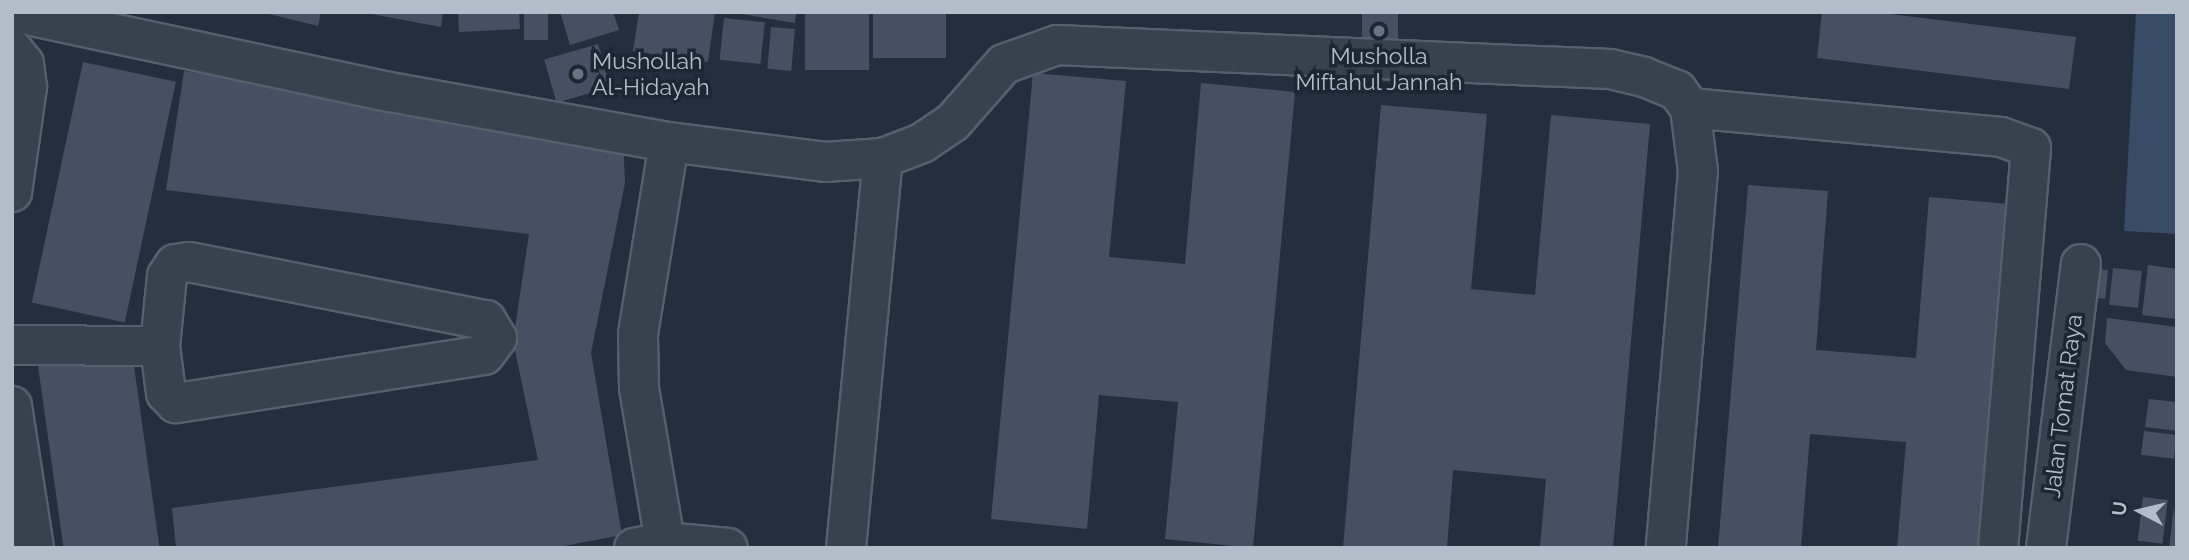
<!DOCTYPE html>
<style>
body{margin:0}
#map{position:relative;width:2189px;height:560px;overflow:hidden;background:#242f3e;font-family:Raleway,sans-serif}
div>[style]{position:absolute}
.water>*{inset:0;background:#394c67}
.building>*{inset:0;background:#455162;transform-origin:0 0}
.roads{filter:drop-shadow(2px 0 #565f6c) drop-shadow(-2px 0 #565f6c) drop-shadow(0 2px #565f6c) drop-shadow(0 -2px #565f6c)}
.minor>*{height:38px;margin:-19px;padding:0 19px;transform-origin:19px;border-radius:19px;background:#38414e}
.dots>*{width:19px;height:19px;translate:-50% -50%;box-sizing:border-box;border:4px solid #1d2633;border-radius:50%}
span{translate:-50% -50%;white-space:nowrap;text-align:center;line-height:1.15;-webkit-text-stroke:7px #1d2633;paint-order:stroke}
.poi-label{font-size:23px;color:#b4bcc9}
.left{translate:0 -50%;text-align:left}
.street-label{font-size:23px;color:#b4bcc9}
.frame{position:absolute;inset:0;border:14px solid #b4bcc9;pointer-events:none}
.north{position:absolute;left:2105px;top:476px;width:70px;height:70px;-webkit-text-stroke:5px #1d2633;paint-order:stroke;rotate:277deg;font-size:19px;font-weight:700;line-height:28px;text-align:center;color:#b4bcc9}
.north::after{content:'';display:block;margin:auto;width:24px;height:32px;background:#b4bcc9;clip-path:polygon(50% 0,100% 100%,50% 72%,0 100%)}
</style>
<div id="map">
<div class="water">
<i style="clip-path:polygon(2136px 12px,2177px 12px,2177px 234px,2124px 231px)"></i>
</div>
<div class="building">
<i style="clip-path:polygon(261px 12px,321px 12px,318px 26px)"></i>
<i style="clip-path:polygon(361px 12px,443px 12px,441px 27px)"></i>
<i style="clip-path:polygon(458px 12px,519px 12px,520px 29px,459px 32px)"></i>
<i style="left:524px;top:12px;width:24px;height:28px"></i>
<i style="clip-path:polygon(560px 12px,613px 12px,619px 30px,570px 45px)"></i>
<i style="clip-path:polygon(639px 12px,715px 12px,708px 62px,633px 51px)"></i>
<i style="clip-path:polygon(730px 12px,796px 12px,795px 23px)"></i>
<i style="left:805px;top:12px;width:64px;height:58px"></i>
<i style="left:873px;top:12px;width:73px;height:46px"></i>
<i style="left:1362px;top:12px;width:36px;height:37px"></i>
<i style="clip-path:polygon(1822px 12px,1874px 12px,2076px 37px,2069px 89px,1817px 58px)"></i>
<i style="left:724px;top:18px;width:41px;height:42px;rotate:6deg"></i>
<i style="left:771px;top:27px;width:24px;height:42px;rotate:5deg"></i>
<i style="left:598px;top:44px;width:45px;height:56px;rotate:74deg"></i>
<i style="left:83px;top:62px;width:95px;height:246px;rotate:12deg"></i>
<i style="clip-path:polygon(184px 71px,623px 137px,625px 183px,591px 353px,622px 535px,553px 548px,176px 548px,172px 508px,538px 460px,513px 341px,529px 234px,166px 190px)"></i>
<i style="clip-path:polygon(1033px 73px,1126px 81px,1109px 257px,1185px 264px,1201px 83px,1295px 92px,1253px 548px,1165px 539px,1178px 402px,1099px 395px,1087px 529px,991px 519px)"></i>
<i style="clip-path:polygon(1381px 105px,1487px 114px,1471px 289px,1535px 295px,1551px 115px,1650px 124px,1613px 548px,1540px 548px,1546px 479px,1453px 470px,1447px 548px,1343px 548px)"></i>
<i style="clip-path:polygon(1748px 185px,1828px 191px,1816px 350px,1916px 358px,1929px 197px,2009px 204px,1981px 548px,1897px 548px,1906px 442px,1810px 434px,1801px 548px,1718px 548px)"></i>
<i style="clip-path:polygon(2148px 265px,2177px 269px,2176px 319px,2142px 315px)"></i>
<i style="left:2086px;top:268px;width:22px;height:29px;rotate:5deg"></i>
<i style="left:2113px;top:268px;width:29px;height:37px;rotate:6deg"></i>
<i style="clip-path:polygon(2107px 318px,2177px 327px,2177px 377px,2126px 370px,2105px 343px)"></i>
<i style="left:132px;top:352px;width:198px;height:95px;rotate:82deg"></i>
<i style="clip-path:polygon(2149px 399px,2177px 402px,2177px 431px,2145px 427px)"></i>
<i style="left:2144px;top:431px;width:33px;height:24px;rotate:7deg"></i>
<i style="left:2143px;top:497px;width:25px;height:44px;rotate:7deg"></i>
<i style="clip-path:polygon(2174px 507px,2177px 548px,2169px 548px)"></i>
</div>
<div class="roads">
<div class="minor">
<i style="left:13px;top:12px;width:385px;rotate:12deg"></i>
<i style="left:390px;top:92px;width:283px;rotate:10.2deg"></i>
<i style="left:669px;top:142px;width:157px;rotate:7.3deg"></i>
<i style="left:825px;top:162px;width:58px;rotate:-3.9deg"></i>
<i style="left:883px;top:158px;width:42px;rotate:-21deg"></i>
<i style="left:922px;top:143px;width:37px;rotate:-34deg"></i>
<i style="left:953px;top:122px;width:77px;rotate:-48.7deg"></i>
<i style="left:1004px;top:64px;width:56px;rotate:-19.7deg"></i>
<i style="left:1057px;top:45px;width:554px;rotate:2.49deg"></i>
<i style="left:1610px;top:69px;width:35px;rotate:13deg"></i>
<i style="left:1644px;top:77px;width:35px;rotate:22deg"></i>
<i style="left:1677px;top:90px;width:22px;rotate:54deg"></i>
<i style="left:1690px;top:108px;width:64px;rotate:82.8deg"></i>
<i style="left:1698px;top:171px;width:378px;rotate:94.9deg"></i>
<i style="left:12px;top:49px;width:19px;rotate:51deg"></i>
<i style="left:24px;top:64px;width:23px;rotate:83deg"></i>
<i style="left:27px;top:87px;width:106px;rotate:98.1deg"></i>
<i style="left:1690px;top:108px;width:312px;rotate:5.3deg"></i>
<i style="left:2001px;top:137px;width:32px;rotate:20deg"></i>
<i style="left:2031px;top:148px;width:401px;rotate:94.7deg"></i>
<i style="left:189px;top:262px;width:303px;rotate:11.1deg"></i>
<i style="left:486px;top:320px;width:21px;rotate:59deg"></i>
<i style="left:497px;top:338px;width:21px;rotate:127deg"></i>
<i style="left:484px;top:355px;width:312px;rotate:171.1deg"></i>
<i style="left:176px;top:403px;width:14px;rotate:-135deg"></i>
<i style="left:166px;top:393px;width:47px;rotate:-97.3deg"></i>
<i style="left:160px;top:346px;width:70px;rotate:-84.3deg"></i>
<i style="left:167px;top:276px;width:14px;rotate:-56deg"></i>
<i style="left:175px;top:264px;width:14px;rotate:-8deg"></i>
<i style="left:12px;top:345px;width:148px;rotate:0.4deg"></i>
<i style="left:12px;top:406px;width:144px;rotate:81.2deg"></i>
<i style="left:665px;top:542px;width:156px;rotate:-99.6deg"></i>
<i style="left:639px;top:388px;width:54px;rotate:-91.1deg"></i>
<i style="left:638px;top:334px;width:194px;rotate:-80.8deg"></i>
<i style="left:634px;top:548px;width:32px;rotate:-11deg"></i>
<i style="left:665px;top:542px;width:63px;rotate:5.4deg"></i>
<i style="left:846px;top:548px;width:392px;rotate:-84.6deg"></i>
<i style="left:2046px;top:548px;width:286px;rotate:-83deg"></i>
</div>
</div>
<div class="dots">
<i style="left:1379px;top:31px;background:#6b7280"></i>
<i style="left:578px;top:74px;background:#6b7280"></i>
</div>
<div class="poi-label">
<span style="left:1379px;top:69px">Musholla<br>Miftahul Jannah</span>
<span class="left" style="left:592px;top:74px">Mushollah<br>Al-Hidayah</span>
</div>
<div class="street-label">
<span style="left:2063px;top:406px;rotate:-83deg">Jalan Tomat Raya</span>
</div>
<div class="frame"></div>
<div class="north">U</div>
</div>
